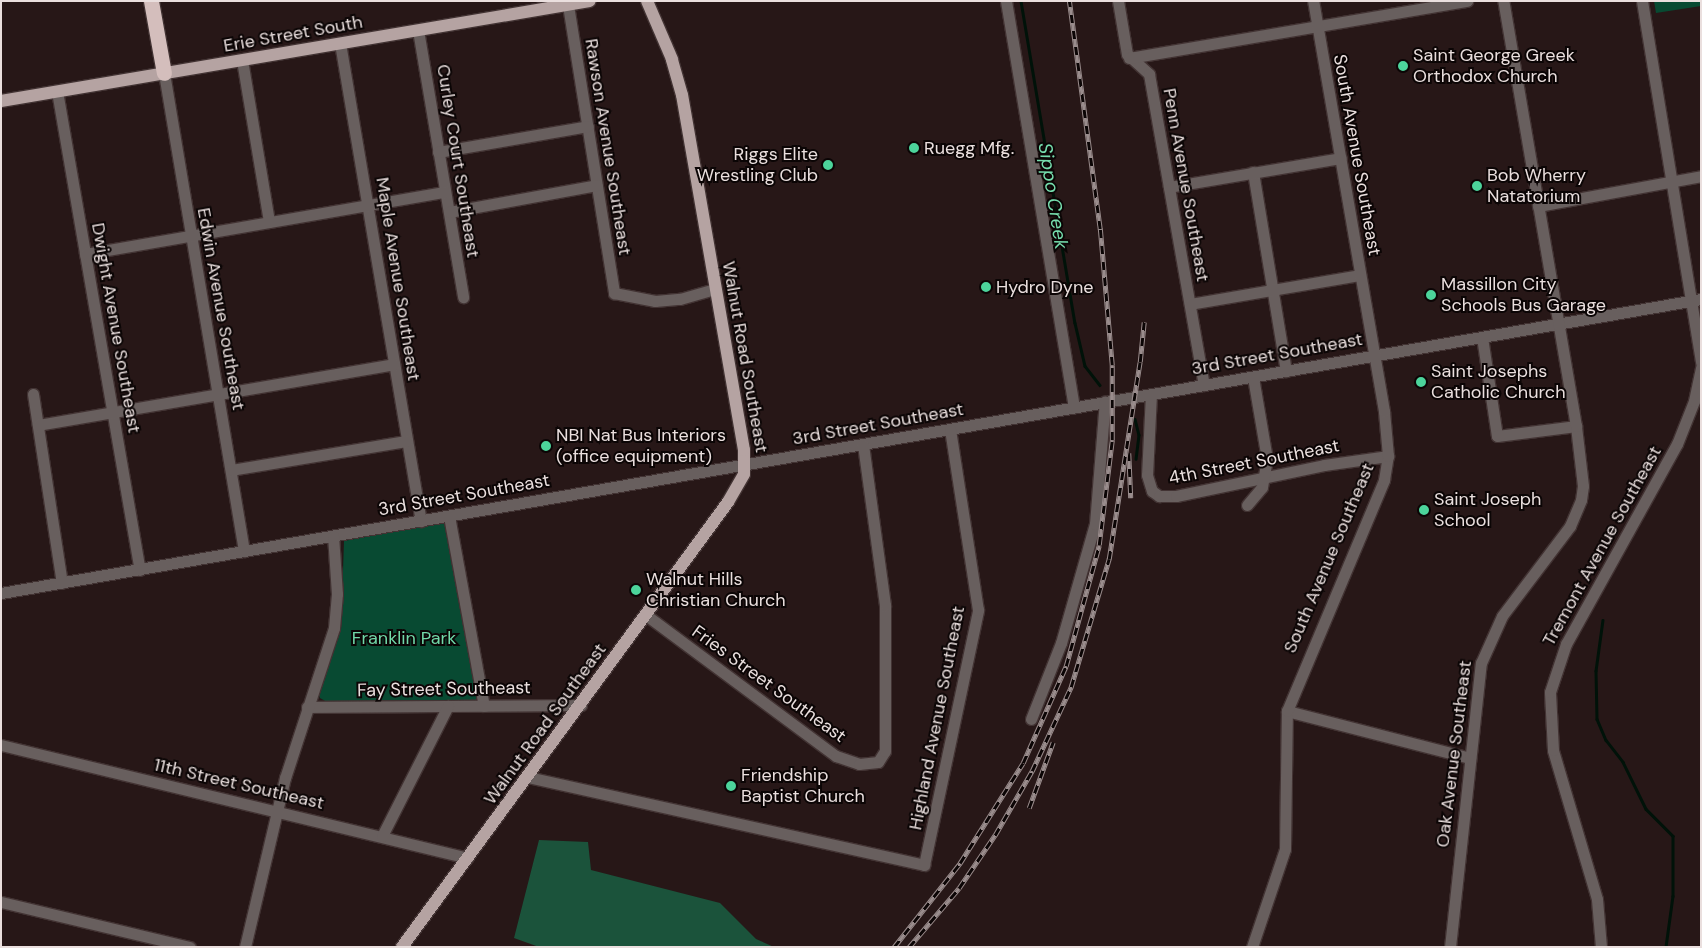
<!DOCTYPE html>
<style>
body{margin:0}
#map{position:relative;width:1702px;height:948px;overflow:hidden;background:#271717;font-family:"DM Sans",sans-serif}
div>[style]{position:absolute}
.green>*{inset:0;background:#084a32}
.forest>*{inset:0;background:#1b533b}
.stream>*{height:2.5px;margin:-1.25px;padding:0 1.25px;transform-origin:1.25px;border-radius:1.25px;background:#001209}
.roads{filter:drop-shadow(1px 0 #423333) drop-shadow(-1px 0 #423333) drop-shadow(0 1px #423333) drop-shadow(0 -1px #423333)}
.minor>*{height:11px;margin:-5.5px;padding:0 5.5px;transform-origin:5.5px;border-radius:5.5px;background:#685f5e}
.major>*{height:12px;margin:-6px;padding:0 6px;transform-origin:6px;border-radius:6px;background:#b5a3a2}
.highway>*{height:15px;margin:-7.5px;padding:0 7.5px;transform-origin:7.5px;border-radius:7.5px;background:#d4bebc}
.rail>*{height:4.5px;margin-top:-2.25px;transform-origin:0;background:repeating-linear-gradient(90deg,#0b0505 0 8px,#9a8d8d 0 16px);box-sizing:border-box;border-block:1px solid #9a8d8d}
.dots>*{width:14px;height:14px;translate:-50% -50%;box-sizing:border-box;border:2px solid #0b0505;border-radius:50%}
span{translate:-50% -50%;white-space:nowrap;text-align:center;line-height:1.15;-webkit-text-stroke:4px #0b0505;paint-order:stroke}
.street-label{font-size:18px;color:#eadfde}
.poi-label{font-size:18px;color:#eadfde}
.left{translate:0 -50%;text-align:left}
.right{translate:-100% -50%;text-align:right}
.park-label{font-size:18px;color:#72d9a9}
.water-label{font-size:19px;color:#76ddad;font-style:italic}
.frame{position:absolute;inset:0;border:2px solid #eadfde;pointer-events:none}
</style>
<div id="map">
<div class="green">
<i style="clip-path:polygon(1654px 1px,1701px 1px,1701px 6px,1656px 13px)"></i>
<i style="clip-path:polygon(446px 522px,480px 702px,327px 702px,320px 698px,318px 692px,324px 674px,341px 629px,344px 541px)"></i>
</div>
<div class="forest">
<i style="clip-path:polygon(539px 840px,588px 842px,591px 870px,720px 903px,756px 939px,774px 947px,539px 947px,514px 938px)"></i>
</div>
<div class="stream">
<i style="left:1021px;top:1px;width:326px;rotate:80.5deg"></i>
<i style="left:1075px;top:323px;width:44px;rotate:76.9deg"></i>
<i style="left:1085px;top:366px;width:24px;rotate:52deg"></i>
<i style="left:1135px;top:419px;width:16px;rotate:76deg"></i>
<i style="left:1139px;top:435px;width:24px;rotate:97deg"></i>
<i style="left:1603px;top:620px;width:51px;rotate:97.8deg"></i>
<i style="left:1596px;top:671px;width:48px;rotate:88.8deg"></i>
<i style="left:1597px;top:719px;width:23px;rotate:67deg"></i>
<i style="left:1606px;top:740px;width:28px;rotate:52deg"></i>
<i style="left:1623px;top:762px;width:52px;rotate:63.9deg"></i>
<i style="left:1646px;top:809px;width:38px;rotate:45deg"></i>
<i style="left:1673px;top:836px;width:60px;rotate:90deg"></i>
<i style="left:1673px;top:896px;width:51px;rotate:97.8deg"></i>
</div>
<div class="roads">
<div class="minor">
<i style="left:1006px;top:1px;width:412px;rotate:80.5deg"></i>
<i style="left:1118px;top:1px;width:54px;rotate:80.4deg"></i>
<i style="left:1127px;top:54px;width:30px;rotate:42deg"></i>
<i style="left:1149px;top:74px;width:316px;rotate:80deg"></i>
<i style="left:1642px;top:1px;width:366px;rotate:80.7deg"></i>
<i style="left:568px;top:5px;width:292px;rotate:80.9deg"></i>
<i style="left:614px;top:293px;width:42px;rotate:11deg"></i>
<i style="left:655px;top:301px;width:25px;rotate:-5deg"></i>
<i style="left:680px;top:299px;width:36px;rotate:-16deg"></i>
<i style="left:418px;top:30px;width:271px;rotate:80.4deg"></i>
<i style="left:340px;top:43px;width:485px;rotate:80.4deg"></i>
<i style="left:1129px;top:58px;width:343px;rotate:-9.6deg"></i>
<i style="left:242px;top:60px;width:164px;rotate:80.5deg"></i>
<i style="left:164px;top:73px;width:485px;rotate:80.5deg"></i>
<i style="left:57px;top:91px;width:486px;rotate:80.2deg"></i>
<i style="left:438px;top:152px;width:152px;rotate:-9.8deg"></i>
<i style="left:1253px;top:172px;width:202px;rotate:80.6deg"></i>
<i style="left:1169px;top:187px;width:174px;rotate:-9.6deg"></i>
<i style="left:1538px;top:206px;width:166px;rotate:-10.4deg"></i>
<i style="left:449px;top:212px;width:150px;rotate:-10.3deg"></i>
<i style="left:85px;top:254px;width:365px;rotate:-9.8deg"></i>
<i style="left:1190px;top:304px;width:172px;rotate:-9.7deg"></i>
<i style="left:1482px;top:337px;width:100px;rotate:81.4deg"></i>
<i style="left:1497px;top:436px;width:80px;rotate:-7.2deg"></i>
<i style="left:33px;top:394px;width:191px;rotate:81.3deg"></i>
<i style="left:1151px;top:394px;width:81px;rotate:92.8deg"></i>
<i style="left:1147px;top:475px;width:17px;rotate:73deg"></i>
<i style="left:1152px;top:491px;width:9px;rotate:36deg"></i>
<i style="left:1159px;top:496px;width:17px"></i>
<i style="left:1176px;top:496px;width:151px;rotate:-11.8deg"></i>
<i style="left:1324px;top:465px;width:65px;rotate:-8deg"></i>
<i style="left:38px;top:425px;width:361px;rotate:-9.7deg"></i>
<i style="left:231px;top:470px;width:178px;rotate:-9.4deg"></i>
<i style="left:1247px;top:505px;width:23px;rotate:-50deg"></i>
<i style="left:1262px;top:487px;width:28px;rotate:-80deg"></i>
<i style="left:1267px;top:459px;width:83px;rotate:-99.7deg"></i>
<i style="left:449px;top:516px;width:193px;rotate:79.6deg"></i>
<i style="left:1px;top:593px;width:1725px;rotate:-9.81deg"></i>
<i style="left:646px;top:615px;width:237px;rotate:36.6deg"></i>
<i style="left:836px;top:756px;width:24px;rotate:19deg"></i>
<i style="left:859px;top:764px;width:19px;rotate:-6deg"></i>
<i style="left:878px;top:762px;width:13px;rotate:-58deg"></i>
<i style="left:885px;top:751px;width:146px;rotate:-90deg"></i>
<i style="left:885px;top:605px;width:162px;rotate:-97.8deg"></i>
<i style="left:307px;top:707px;width:274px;rotate:-0.4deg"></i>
<i style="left:1287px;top:711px;width:189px;rotate:14.4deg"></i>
<i style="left:1031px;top:719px;width:82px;rotate:-68.5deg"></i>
<i style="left:1061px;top:643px;width:124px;rotate:-74.1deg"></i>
<i style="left:1095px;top:524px;width:123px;rotate:-85.4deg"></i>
<i style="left:1px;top:745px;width:480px;rotate:13.6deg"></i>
<i style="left:528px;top:777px;width:406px;rotate:12.5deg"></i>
<i style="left:924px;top:865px;width:261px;rotate:-78deg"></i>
<i style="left:978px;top:610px;width:183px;rotate:-98.8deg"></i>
<i style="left:382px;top:836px;width:146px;rotate:-63.1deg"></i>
<i style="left:1px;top:902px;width:194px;rotate:13.4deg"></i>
<i style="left:245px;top:947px;width:174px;rotate:-76.7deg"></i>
<i style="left:285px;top:778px;width:158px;rotate:-71.9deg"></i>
<i style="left:334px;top:628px;width:34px;rotate:-85deg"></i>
<i style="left:337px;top:594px;width:58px;rotate:-93.9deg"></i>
<i style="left:1252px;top:947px;width:103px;rotate:-71.4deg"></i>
<i style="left:1285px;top:849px;width:138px;rotate:-89.2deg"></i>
<i style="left:1287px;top:711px;width:251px;rotate:-67.2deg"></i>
<i style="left:1384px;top:480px;width:24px;rotate:-81deg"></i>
<i style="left:1388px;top:456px;width:45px;rotate:-95.1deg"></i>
<i style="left:1384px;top:411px;width:416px;rotate:-99.8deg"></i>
<i style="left:1450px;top:947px;width:286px;rotate:-83.8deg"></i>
<i style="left:1481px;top:663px;width:51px;rotate:-65.9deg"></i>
<i style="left:1502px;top:616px;width:113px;rotate:-52.9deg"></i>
<i style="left:1570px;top:526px;width:28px;rotate:-67deg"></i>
<i style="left:1581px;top:500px;width:14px;rotate:-82deg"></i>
<i style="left:1583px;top:486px;width:60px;rotate:-96.7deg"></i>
<i style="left:1576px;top:426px;width:431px;rotate:-99.7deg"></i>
<i style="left:1601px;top:947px;width:48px;rotate:-94.8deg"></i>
<i style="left:1597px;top:899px;width:155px;rotate:-106.5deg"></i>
<i style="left:1553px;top:750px;width:58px;rotate:-93deg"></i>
<i style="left:1550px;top:692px;width:51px;rotate:-71.6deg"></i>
<i style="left:1566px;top:644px;width:229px;rotate:-61deg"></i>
<i style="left:1677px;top:444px;width:46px;rotate:-68.4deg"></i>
<i style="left:1694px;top:401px;width:34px;rotate:-78deg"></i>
</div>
<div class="major">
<i style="left:1px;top:101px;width:597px;rotate:-9.64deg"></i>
<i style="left:402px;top:947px;width:552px;rotate:-53.77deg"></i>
<i style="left:728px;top:502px;width:32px;rotate:-60deg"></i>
<i style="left:744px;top:474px;width:24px;rotate:-90deg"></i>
<i style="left:744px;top:450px;width:360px;rotate:-99.9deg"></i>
<i style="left:682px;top:95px;width:37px;rotate:-106deg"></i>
<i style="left:672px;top:59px;width:63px;rotate:-113.3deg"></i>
</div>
<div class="highway">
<i style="left:151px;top:1px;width:73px;rotate:79.8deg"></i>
</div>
</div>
<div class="rail">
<i style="left:1129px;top:453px;width:45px;rotate:87.5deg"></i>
<i style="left:1029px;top:808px;width:70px;rotate:-70deg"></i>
<i style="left:894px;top:947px;width:107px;rotate:-51.8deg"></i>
<i style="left:960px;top:863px;width:118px;rotate:-57.8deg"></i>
<i style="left:1023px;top:763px;width:106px;rotate:-66.1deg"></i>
<i style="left:1066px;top:666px;width:125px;rotate:-74.7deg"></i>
<i style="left:1099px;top:545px;width:106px;rotate:-82.9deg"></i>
<i style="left:1112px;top:440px;width:75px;rotate:-90deg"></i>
<i style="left:1112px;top:365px;width:137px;rotate:-95deg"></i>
<i style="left:1100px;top:229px;width:230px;rotate:-97.7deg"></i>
<i style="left:909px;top:947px;width:77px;rotate:-49.7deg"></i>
<i style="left:959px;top:888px;width:64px;rotate:-55.8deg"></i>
<i style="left:995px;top:835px;width:74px;rotate:-60deg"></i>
<i style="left:1032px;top:771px;width:93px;rotate:-65.1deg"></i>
<i style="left:1071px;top:687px;width:134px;rotate:-73.5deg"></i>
<i style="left:1109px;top:559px;width:199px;rotate:-81.1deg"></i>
<i style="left:1140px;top:362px;width:40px;rotate:-84.3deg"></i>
</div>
<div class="dots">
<i style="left:1403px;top:66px;background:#4cd49b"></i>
<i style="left:914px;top:148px;background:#4cd49b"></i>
<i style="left:828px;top:165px;background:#4cd49b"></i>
<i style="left:1477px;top:186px;background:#4cd49b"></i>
<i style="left:986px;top:287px;background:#4cd49b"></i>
<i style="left:1431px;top:295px;background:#4cd49b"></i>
<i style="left:1421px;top:382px;background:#4cd49b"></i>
<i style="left:546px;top:446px;background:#4cd49b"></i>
<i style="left:1424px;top:510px;background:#4cd49b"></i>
<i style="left:636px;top:590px;background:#4cd49b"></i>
<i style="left:731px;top:786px;background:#4cd49b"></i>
</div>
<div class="street-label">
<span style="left:293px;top:34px;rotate:-10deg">Erie Street South</span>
<span style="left:608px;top:147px;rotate:81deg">Rawson Avenue Southeast</span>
<span style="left:1357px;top:155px;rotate:80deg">South Avenue Southeast</span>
<span style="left:458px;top:161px;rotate:81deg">Curley Court Southeast</span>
<span style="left:1186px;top:185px;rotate:80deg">Penn Avenue Southeast</span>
<span style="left:398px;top:279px;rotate:81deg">Maple Avenue Southeast</span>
<span style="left:221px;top:309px;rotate:80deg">Edwin Avenue Southeast</span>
<span style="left:116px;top:328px;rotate:80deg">Dwight Avenue Southeast</span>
<span style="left:1277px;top:354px;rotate:-10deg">3rd Street Southeast</span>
<span style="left:745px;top:357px;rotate:80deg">Walnut Road Southeast</span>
<span style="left:878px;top:424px;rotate:-10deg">3rd Street Southeast</span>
<span style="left:1254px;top:462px;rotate:-11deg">4th Street Southeast</span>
<span style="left:464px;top:495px;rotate:-10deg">3rd Street Southeast</span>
<span style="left:1602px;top:546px;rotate:-61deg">Tremont Avenue Southeast</span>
<span style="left:1329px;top:558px;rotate:-67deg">South Avenue Southeast</span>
<span style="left:769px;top:684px;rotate:36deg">Fries Street Southeast</span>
<span style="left:444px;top:689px;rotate:-1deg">Fay Street Southeast</span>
<span style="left:937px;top:718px;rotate:-79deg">Highland Avenue Southeast</span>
<span style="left:545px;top:724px;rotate:-54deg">Walnut Road Southeast</span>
<span style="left:1454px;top:754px;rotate:-83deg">Oak Avenue Southeast</span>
<span style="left:239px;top:784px;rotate:13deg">11th Street Southeast</span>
</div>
<div class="poi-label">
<span class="left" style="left:1413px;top:66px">Saint George Greek<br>Orthodox Church</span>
<span class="left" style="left:924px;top:148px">Ruegg Mfg.</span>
<span class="right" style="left:818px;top:165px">Riggs Elite<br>Wrestling Club</span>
<span class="left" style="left:1487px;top:186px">Bob Wherry<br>Natatorium</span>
<span class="left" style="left:1441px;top:295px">Massillon City<br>Schools Bus Garage</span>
<span class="left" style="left:996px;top:287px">Hydro Dyne</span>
<span class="left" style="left:1431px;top:382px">Saint Josephs<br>Catholic Church</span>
<span class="left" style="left:556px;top:446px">NBI Nat Bus Interiors<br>(office equipment)</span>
<span class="left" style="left:1434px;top:510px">Saint Joseph<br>School</span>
<span class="left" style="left:646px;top:590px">Walnut Hills<br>Christian Church</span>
<span class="left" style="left:741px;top:786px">Friendship<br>Baptist Church</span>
</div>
<div class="park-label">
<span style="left:404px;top:638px">Franklin Park</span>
</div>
<div class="water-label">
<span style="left:1053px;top:196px;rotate:81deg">Sippo Creek</span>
</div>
<div class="frame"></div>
</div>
